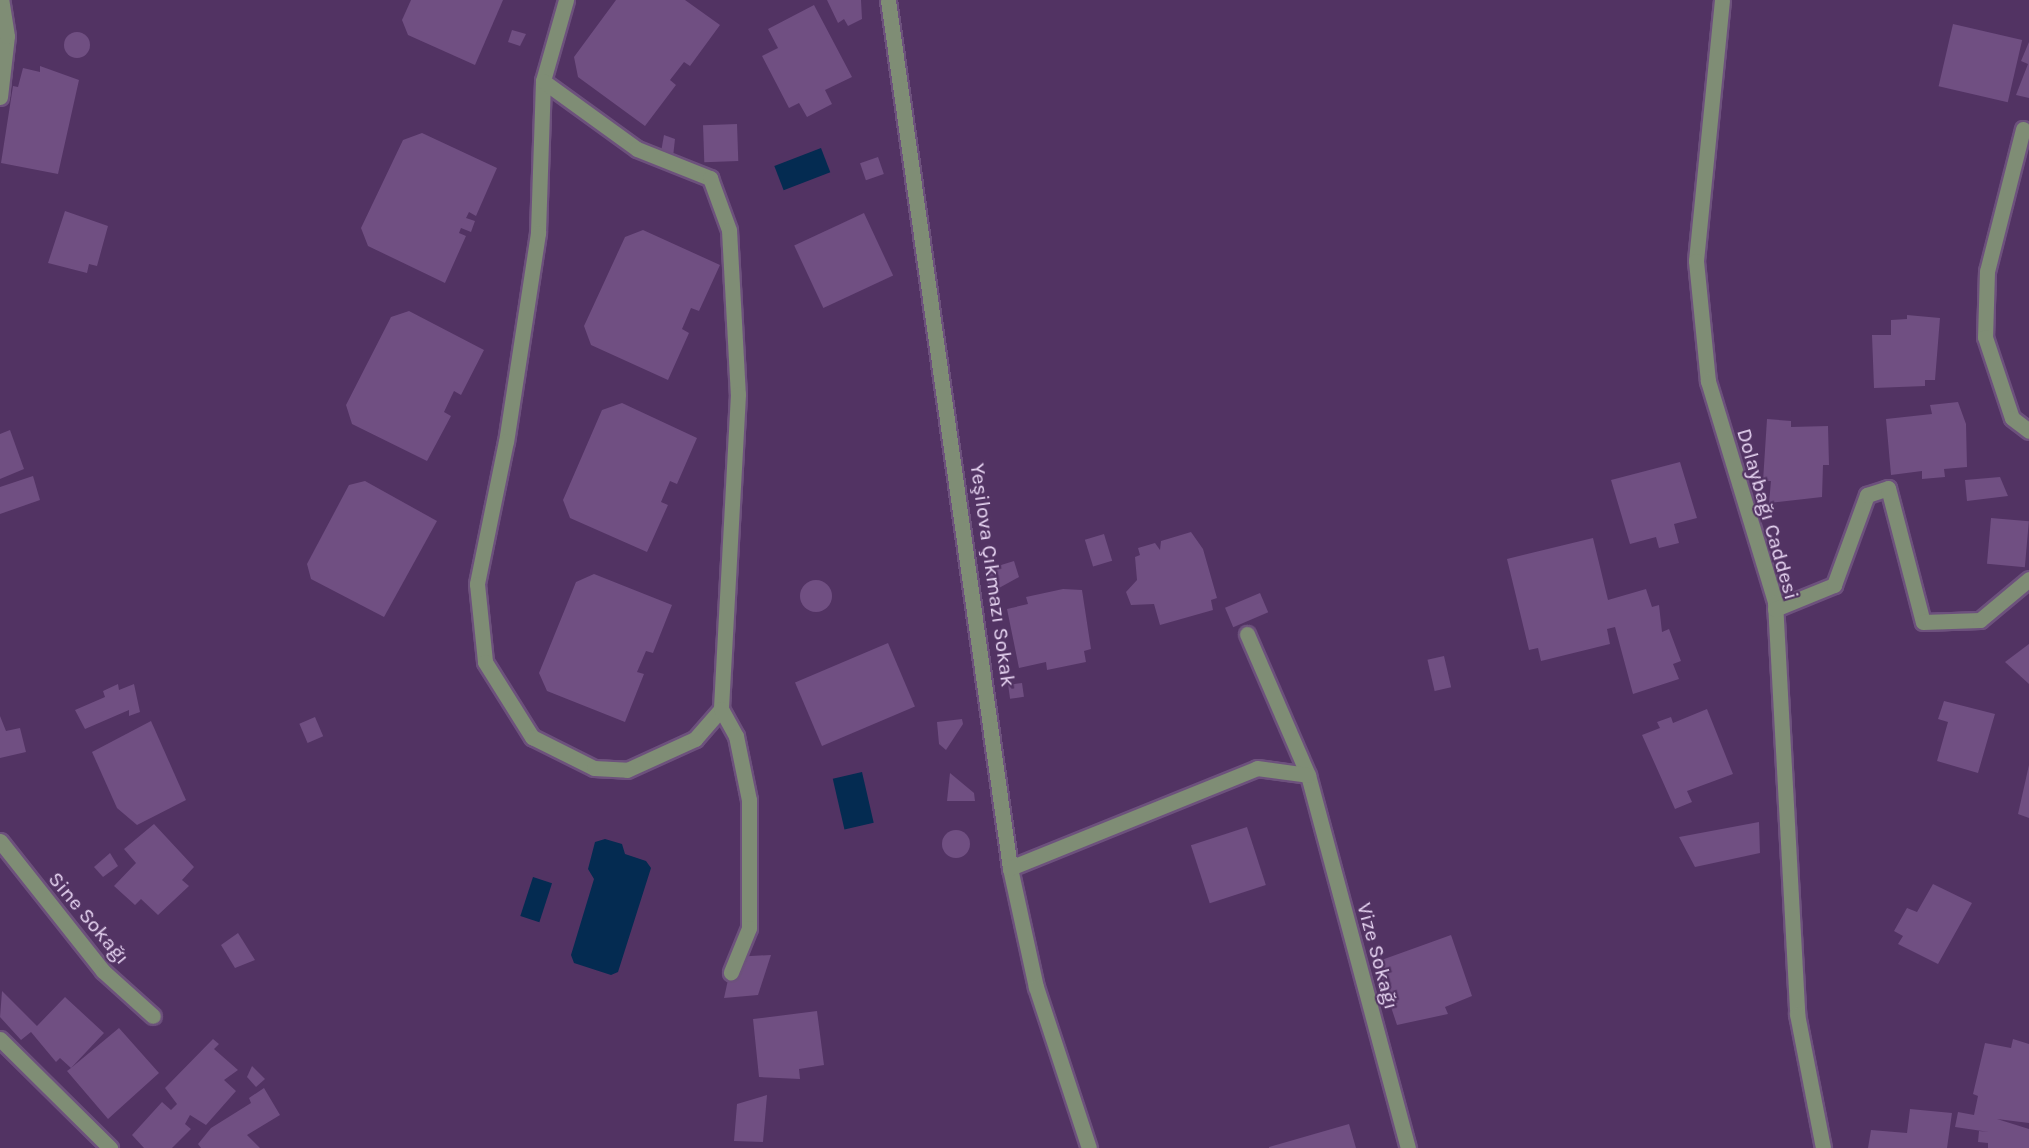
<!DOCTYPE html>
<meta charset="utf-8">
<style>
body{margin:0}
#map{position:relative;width:2029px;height:1148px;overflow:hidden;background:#523363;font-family:Karla,sans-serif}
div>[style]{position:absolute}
.water>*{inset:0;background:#042b51;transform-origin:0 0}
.building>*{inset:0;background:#704f82;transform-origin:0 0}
.round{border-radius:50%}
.roads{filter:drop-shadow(2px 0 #6d517d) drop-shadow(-2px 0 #6d517d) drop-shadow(0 2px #6d517d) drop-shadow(0 -2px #6d517d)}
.minor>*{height:15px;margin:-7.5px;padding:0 7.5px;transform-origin:7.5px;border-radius:7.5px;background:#7f8d75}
span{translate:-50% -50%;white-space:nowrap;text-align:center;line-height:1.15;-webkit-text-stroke:4.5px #523363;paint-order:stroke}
.street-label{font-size:21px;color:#e9d7f4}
</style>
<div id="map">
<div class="water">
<i style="left:821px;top:148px;width:26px;height:50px;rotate:69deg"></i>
<i style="left:862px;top:772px;width:52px;height:30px;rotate:77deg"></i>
<i style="clip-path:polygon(605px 839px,622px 844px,625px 854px,646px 861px,651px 868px,618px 972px,611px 975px,574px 963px,571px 955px,594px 879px,588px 869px,595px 842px)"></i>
<i style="left:533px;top:877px;width:20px;height:41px;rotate:18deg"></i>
</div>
<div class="building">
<i style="clip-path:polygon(411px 0,503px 0,475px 65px,408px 35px,402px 20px)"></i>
<i style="clip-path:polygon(616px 0,685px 0,720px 25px,690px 66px,684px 62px,670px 80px,676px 85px,645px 126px,578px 77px,574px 57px)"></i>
<i style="clip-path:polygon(827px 0,861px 0,862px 19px,848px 26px,844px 19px,838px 23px)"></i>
<i style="clip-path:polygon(814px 5px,852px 77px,825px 90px,832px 104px,807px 117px,799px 103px,789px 108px,762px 56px,778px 48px,768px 29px)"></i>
<i style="left:1953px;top:24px;width:71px;height:64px;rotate:13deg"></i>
<i style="clip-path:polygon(512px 30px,526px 34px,520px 46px,508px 42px)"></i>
<i class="round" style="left:64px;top:32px;width:26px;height:26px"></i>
<i style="clip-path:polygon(2029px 42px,2029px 98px,2016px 95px,2028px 64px,2021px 61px)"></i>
<i style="clip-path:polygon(40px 66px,79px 80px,58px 174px,1px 163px,13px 86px,18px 87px,23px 68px,40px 72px)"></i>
<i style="left:737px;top:124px;width:37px;height:34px;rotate:88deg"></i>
<i style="clip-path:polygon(422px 133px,497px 168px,476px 216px,469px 212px,466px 218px,475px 221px,471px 232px,461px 228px,459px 233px,466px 236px,445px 283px,368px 246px,361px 228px,403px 140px)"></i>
<i style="clip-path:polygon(664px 135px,675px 139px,673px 157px,661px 152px)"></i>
<i style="left:878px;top:157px;width:18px;height:19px;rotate:71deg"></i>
<i style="clip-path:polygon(65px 211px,108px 226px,97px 266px,89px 264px,87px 273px,48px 263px)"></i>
<i style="left:864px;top:213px;width:69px;height:77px;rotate:65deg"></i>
<i style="clip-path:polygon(643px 230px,720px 265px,699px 311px,691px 308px,682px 329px,689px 333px,668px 380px,591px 345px,584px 326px,625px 237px)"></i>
<i style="clip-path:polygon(409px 311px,484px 350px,461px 395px,454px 391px,444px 412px,451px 416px,427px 461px,352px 424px,346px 405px,391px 317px)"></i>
<i style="clip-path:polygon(1907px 315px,1940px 318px,1935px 380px,1925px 380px,1925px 386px,1874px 388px,1872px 335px,1891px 335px,1891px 320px,1907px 319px)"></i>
<i style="clip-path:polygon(1958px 402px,1966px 424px,1967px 467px,1944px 469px,1945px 477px,1922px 479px,1922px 471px,1891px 475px,1886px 419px,1932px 414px,1930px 405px)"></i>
<i style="clip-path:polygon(622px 403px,697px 438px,677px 484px,670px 481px,661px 502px,668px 505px,647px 552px,570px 518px,563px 500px,602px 410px)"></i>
<i style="clip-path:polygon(1767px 419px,1791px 421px,1791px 427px,1828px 426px,1829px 465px,1823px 465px,1822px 497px,1769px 503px,1771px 481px,1763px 481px)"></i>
<i style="clip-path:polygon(10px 430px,24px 469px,0 479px,0 434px)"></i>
<i style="clip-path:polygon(1680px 462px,1697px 518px,1674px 524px,1679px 543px,1659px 548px,1656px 537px,1630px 544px,1611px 480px)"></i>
<i style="clip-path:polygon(33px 476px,40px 500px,0 514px,0 487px)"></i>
<i style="clip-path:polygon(2000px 477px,2008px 496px,1967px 501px,1965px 480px)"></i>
<i style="clip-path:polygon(365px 481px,437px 521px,384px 617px,311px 579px,307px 564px,349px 485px)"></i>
<i style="left:1991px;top:518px;width:38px;height:46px;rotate:5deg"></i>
<i style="clip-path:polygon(1191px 532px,1203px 549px,1217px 598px,1211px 600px,1213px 610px,1160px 625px,1154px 604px,1131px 605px,1126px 592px,1137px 580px,1135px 557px,1140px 555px,1138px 548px,1155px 543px,1160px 550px,1161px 541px)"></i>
<i style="left:1104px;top:534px;width:28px;height:20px;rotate:73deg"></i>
<i style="clip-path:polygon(1593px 538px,1608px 600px,1646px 589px,1652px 607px,1659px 605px,1662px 632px,1669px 629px,1681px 661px,1673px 664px,1679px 679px,1633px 694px,1615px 627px,1607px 629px,1610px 644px,1541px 661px,1538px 648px,1529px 650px,1507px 559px)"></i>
<i style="clip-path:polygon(1014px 561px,1019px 577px,990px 593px,985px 570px)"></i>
<i style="clip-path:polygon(594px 574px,672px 605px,653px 653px,646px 651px,637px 672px,644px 674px,625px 722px,547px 691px,539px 673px,576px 582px)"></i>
<i class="round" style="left:800px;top:580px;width:32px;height:32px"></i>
<i style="clip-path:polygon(1063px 589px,1082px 590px,1091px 649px,1084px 651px,1086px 662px,1047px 670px,1046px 662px,1019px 668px,1007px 609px,1028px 604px,1026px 597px)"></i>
<i style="left:1260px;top:593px;width:21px;height:38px;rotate:67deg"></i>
<i style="left:888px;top:643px;width:69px;height:101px;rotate:67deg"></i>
<i style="clip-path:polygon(2029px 644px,2029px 684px,2005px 662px)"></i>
<i style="left:1444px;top:656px;width:32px;height:17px;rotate:77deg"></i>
<i style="left:1022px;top:683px;width:14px;height:14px;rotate:82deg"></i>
<i style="clip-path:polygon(118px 684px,119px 690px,134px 684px,140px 712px,129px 716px,129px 710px,85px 729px,75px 710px,105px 697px,103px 691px)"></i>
<i style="clip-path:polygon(1944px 701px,1995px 714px,1978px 773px,1937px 761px,1948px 722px,1938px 719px)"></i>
<i style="clip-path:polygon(1707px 709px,1733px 774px,1687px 791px,1692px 802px,1675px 809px,1642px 735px,1660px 728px,1657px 722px,1671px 717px,1673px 723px)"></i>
<i style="clip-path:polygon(0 716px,6px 731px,20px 728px,26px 752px,0 758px)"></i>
<i style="left:315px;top:717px;width:21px;height:17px;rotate:67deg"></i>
<i style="clip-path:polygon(962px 719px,963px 724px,946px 750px,939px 744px,937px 722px)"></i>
<i style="clip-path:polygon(151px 721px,186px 800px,137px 825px,117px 808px,92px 752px)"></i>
<i style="clip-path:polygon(2029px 765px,2029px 818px,2018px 814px)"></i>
<i style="clip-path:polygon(950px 773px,974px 793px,975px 801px,947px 801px)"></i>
<i style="clip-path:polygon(1759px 822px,1760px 853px,1695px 867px,1679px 837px)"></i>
<i style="clip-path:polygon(154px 824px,194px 867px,182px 880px,189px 886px,158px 915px,141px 899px,135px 905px,114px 886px,136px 863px,124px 849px)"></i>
<i style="left:1247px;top:827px;width:61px;height:59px;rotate:72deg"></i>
<i class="round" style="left:942px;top:830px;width:28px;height:28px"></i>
<i style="clip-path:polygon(110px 853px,118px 866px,103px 877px,94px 867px)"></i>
<i style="clip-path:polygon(1933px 884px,1972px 903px,1938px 964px,1898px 944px,1903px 936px,1894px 931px,1907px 908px,1917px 912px)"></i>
<i style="clip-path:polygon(238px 933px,255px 960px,235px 968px,221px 945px)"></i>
<i style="clip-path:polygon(1451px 935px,1472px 996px,1445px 1007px,1448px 1014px,1397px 1025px,1376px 962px)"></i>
<i style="clip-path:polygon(771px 955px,758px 995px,724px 998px,733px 957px)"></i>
<i style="clip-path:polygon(2px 991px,37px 1026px,65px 997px,104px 1033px,71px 1068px,119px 1028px,159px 1073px,108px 1119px,67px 1071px,71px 1068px,60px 1058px,56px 1062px,31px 1032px,21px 1040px,0 1017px)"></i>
<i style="clip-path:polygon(817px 1011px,824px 1065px,799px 1069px,800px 1079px,759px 1077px,753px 1019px)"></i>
<i style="clip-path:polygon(213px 1039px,219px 1044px,214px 1049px,238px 1070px,224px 1080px,236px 1091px,206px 1125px,190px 1115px,185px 1124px,191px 1129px,172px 1148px,144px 1148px,132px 1135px,162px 1102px,171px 1110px,177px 1104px,165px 1088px)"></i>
<i style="clip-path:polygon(2013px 1039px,2029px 1044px,2029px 1123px,1997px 1119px,2029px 1129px,2029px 1148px,1988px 1148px,1988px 1143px,1978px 1142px,1979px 1131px,1989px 1132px,1955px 1127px,1958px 1112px,1974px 1115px,1978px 1096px,1973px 1094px,1985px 1043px,2011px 1048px)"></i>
<i style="clip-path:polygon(252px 1066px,265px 1079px,256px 1087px,247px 1077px)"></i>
<i style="clip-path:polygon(264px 1088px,280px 1115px,247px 1135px,260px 1148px,201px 1148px,198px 1144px,211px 1128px,251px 1103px,249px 1098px)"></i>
<i style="clip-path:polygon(767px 1095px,763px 1142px,734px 1141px,737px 1104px)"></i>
<i style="clip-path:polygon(1910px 1109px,1952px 1113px,1947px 1148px,1868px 1148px,1871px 1130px,1907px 1133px)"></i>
<i style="clip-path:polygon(1349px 1124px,1356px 1148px,1269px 1148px,1269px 1147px)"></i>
</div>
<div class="roads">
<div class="minor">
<i style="left:566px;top:0;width:84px;rotate:105.9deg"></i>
<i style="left:543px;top:81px;width:152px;rotate:91.9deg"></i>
<i style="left:538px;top:233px;width:210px;rotate:98.7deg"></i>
<i style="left:506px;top:441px;width:146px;rotate:101.5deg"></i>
<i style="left:477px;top:584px;width:78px;rotate:84.1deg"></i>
<i style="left:485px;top:662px;width:89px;rotate:57.9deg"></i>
<i style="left:532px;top:737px;width:69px;rotate:26.6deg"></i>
<i style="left:594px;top:768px;width:33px;rotate:3deg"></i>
<i style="left:627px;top:770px;width:75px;rotate:-24.5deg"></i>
<i style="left:695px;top:739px;width:40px;rotate:-49deg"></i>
<i style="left:888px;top:0;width:877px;rotate:82deg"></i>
<i style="left:1010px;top:868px;width:122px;rotate:77.7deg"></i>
<i style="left:1036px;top:987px;width:169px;rotate:71.8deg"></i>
<i style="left:1722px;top:0;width:262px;rotate:95.7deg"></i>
<i style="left:1696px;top:261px;width:121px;rotate:84.3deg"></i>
<i style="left:1708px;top:381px;width:231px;rotate:73.1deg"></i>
<i style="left:1775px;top:602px;width:413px;rotate:86.9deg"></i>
<i style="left:1797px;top:1014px;width:136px;rotate:79deg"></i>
<i style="left:543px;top:81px;width:116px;rotate:35.9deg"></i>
<i style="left:637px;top:149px;width:79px;rotate:21.7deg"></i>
<i style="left:710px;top:178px;width:55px;rotate:69.9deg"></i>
<i style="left:729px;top:230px;width:164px;rotate:86.9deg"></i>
<i style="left:738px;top:394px;width:315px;rotate:93.1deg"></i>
<i style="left:721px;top:709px;width:31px;rotate:61deg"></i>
<i style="left:736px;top:736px;width:65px;rotate:78.5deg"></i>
<i style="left:749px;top:800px;width:128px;rotate:90deg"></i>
<i style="left:749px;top:928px;width:48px;rotate:112.2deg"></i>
<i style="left:0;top:97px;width:61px;rotate:-83.5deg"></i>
<i style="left:7px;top:36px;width:36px;rotate:-99deg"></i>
<i style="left:2023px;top:129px;width:146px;rotate:104.2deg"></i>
<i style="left:1987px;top:271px;width:66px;rotate:91.7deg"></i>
<i style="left:1985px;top:337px;width:85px;rotate:71.6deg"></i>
<i style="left:2012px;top:418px;width:21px;rotate:37deg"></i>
<i style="left:1775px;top:609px;width:64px;rotate:-22.1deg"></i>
<i style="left:1834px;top:585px;width:96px;rotate:-69.9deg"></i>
<i style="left:1867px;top:495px;width:22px;rotate:-18deg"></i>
<i style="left:1888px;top:488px;width:138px;rotate:75.4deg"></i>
<i style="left:1923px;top:622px;width:57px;rotate:-2deg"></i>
<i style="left:1980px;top:620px;width:64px;rotate:-39.9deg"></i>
<i style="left:1247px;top:634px;width:154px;rotate:66.6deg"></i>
<i style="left:1308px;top:775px;width:386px;rotate:75deg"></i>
<i style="left:0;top:841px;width:166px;rotate:51.6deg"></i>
<i style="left:103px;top:971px;width:67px;rotate:42deg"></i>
<i style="left:1010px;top:868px;width:266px;rotate:-22deg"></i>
<i style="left:1257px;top:768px;width:51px;rotate:7.8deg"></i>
<i style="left:0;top:1039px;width:155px;rotate:44.7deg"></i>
</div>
</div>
<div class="street-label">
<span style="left:1768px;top:514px;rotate:74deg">Dolaybağı Caddesi</span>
<span style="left:993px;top:575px;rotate:82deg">Yeşilova Çıkmazı Sokak</span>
<span style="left:89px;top:918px;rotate:50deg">Sine Sokağı</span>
<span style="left:1378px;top:956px;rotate:75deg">Vize Sokağı</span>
</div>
</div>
